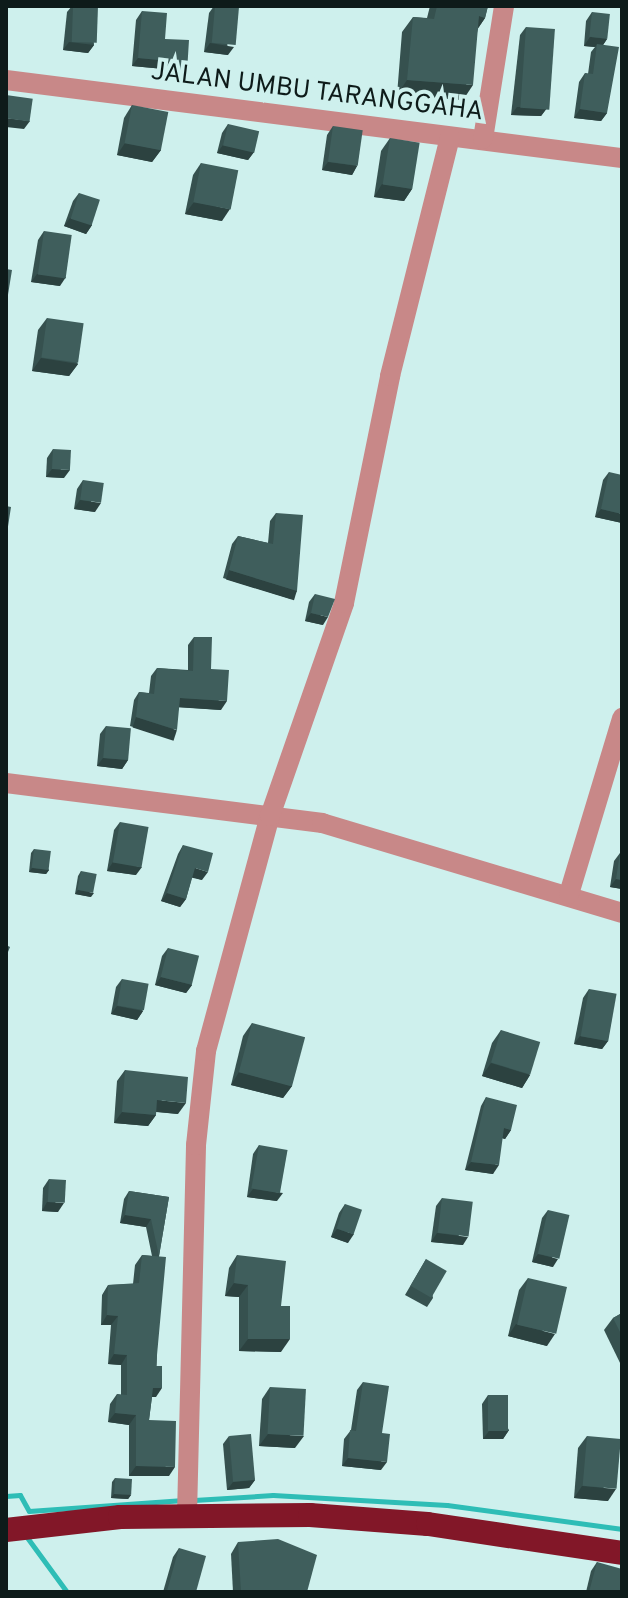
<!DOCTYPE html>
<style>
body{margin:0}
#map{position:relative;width:628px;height:1598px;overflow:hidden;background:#cef0ed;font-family:Overpass,sans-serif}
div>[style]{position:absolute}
.stream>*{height:5px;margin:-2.5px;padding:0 2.5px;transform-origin:2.5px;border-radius:2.5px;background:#2ebdb6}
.minor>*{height:20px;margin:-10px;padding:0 10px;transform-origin:10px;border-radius:10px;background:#c88888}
.highway>*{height:24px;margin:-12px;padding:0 12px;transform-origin:12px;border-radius:12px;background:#821728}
.wall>*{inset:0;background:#36514f}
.shaded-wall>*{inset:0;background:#2c4240;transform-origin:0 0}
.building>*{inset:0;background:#3f5e5c;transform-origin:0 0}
span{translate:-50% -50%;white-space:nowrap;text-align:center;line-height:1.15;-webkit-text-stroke:8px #cef0ed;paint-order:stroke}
.street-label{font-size:26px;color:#0e1b1a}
.frame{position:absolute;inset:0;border:8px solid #0e1b1a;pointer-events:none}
</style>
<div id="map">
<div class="stream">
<i style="left:6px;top:1496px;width:14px;rotate:-4deg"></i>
<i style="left:20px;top:1495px;width:18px;rotate:61deg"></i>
<i style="left:29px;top:1511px;width:155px;rotate:-4.1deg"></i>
<i style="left:194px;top:1500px;width:79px;rotate:-3.6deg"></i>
<i style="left:273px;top:1495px;width:174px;rotate:3.3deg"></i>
<i style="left:447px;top:1505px;width:177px;rotate:7.8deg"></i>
<i style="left:26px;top:1536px;width:69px;rotate:53.8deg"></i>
</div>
<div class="minor">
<i style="left:6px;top:80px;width:621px;rotate:7.22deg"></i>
<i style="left:483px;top:139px;width:135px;rotate:-81deg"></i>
<i style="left:6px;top:783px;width:319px;rotate:7.2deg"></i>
<i style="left:322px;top:823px;width:313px;rotate:16.7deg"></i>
<i style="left:569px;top:894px;width:184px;rotate:-73.2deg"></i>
<i style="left:187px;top:1515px;width:370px;rotate:-88.6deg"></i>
<i style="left:196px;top:1145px;width:95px;rotate:-83.9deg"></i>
<i style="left:206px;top:1051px;width:244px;rotate:-74.8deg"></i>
<i style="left:270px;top:816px;width:225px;rotate:-70.8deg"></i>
<i style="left:344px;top:603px;width:232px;rotate:-78.5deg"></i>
<i style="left:390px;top:376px;width:246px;rotate:-75.9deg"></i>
</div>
<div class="highway">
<i style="left:6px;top:1530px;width:115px;rotate:-6.5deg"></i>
<i style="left:120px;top:1517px;width:190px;rotate:-0.6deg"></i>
<i style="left:310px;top:1515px;width:118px;rotate:4.4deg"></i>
<i style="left:428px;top:1524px;width:196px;rotate:8.5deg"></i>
</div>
<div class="wall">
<i style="clip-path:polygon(72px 6px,91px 6px,94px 45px,88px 53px,63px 50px,67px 12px)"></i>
<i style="clip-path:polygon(214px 6px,225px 6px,228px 55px,204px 52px,209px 13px)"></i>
<i style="clip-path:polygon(430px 6px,488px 6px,485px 18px,478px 28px,463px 100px,397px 95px,402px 32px,413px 17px,427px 18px)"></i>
<i style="clip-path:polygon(142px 11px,187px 72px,181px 81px,163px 80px,164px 69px,132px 66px,136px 20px)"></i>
<i style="clip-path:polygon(592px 12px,607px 39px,603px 45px,607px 113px,601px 121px,574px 118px,579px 82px,585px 73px,588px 74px,591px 52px,595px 47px,584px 46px,586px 21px)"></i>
<i style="clip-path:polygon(526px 27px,547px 108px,541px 116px,511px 115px,520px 35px)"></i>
<i style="clip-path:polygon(132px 105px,161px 150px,152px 162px,117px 155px,124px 118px)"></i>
<i style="clip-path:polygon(228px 124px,254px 152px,248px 160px,217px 153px,222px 133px)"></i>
<i style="clip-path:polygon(333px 126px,357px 166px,352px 175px,322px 170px,327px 135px)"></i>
<i style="clip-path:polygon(390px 138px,412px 189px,404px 201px,374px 197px,381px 151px)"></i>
<i style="clip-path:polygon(201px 163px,222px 221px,185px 214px,193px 175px)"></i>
<i style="clip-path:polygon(79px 193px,92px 225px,86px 234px,64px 226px,73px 201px)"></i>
<i style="clip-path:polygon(44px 231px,60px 286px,31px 282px,38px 240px)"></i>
<i style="clip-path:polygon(47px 318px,78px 364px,69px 376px,32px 371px,38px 330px)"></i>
<i style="clip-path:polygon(53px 449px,64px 478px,46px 477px,47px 458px)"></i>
<i style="clip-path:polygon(609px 472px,622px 523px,595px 517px,603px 480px)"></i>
<i style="clip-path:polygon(83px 480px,95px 512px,74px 509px,77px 489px)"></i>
<i style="clip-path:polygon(276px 513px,297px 591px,291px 599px,223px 578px,232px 544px,238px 536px,268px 543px,270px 521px)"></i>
<i style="clip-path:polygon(315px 594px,323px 625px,305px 621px,309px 602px)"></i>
<i style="clip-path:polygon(194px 637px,211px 669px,221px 710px,179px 707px,171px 739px,130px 726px,134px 700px,139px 692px,149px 693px,151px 676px,157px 668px,188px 670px,188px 645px)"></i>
<i style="clip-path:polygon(106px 726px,128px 760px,122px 769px,97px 766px,100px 734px)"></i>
<i style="clip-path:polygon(120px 822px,136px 875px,107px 871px,114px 830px)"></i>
<i style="clip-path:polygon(183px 845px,202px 880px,192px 877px,186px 899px,180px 907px,161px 901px,178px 854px)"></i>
<i style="clip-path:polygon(34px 849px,49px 870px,46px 874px,29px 872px,31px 853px)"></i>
<i style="clip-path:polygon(620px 853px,622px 889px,610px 887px,614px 861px)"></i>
<i style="clip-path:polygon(81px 871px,91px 897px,75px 894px,78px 876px)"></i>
<i style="clip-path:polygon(168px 948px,192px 985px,186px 993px,155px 985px,162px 956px)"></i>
<i style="clip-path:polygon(122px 979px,143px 1011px,137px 1020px,111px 1014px,116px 987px)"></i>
<i style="clip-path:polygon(589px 989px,608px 1041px,602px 1049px,574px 1044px,583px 998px)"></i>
<i style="clip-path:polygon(252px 1023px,292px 1086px,283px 1098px,231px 1085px,243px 1036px)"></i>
<i style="clip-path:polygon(501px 1030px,530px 1075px,522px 1088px,482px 1076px,492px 1043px)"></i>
<i style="clip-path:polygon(125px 1070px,178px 1114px,156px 1112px,156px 1115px,148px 1126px,114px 1123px,117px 1081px)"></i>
<i style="clip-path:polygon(486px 1097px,511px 1130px,505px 1139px,502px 1138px,493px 1174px,465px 1170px,481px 1106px)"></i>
<i style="clip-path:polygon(259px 1145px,277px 1201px,247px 1197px,253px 1154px)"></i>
<i style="clip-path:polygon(49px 1179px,58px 1212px,42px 1211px,43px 1188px)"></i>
<i style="clip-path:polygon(129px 1191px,169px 1197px,159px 1256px,156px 1397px,152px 1397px,149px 1420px,169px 1476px,129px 1476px,129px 1425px,108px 1422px,110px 1404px,117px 1394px,121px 1395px,121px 1365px,108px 1364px,111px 1325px,101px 1325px,102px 1295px,108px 1285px,133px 1284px,135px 1265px,142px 1255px,152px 1256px,146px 1227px,120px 1223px,124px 1199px)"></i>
<i style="clip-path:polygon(442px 1198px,463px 1245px,431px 1242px,436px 1206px)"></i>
<i style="clip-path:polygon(345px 1204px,348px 1243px,331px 1237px,339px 1213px)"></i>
<i style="clip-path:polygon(548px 1210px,553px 1267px,532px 1262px,542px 1218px)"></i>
<i style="clip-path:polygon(237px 1255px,281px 1306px,281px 1352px,239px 1351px,239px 1297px,225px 1296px,229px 1268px)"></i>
<i style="clip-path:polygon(426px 1259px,433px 1298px,427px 1307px,405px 1295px)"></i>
<i style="clip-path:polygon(528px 1278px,547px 1346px,508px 1336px,519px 1290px)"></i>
<i style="clip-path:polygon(622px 1313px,622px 1367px,604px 1330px,613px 1318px)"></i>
<i style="clip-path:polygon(363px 1382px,382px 1433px,381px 1470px,342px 1466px,344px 1439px,351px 1430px,357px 1390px)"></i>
<i style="clip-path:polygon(270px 1387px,295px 1448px,259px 1446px,262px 1399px)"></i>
<i style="clip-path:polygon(488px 1395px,509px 1430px,503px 1439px,483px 1439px,482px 1404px)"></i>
<i style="clip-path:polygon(229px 1436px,255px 1480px,249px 1488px,227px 1490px,223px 1444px)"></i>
<i style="clip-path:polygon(587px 1436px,608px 1501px,574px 1498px,578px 1448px)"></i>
<i style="clip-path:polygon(115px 1478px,131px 1495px,128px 1499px,111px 1498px,112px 1482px)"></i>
<i style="clip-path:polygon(238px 1542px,307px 1592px,233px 1592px,231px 1554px)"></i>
<i style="clip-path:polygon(179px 1548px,196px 1592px,163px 1592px,173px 1557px)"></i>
<i style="clip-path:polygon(597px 1562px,622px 1592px,586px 1592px,591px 1571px)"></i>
</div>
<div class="shaded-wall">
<i style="clip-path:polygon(479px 16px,485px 18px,475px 33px)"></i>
<i style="clip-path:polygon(590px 37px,607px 39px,601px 48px,597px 44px,595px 47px,584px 46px)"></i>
<i style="clip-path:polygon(69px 42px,94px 45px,88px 53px,63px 50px)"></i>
<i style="clip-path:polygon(210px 43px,234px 47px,228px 55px,204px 52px)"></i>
<i style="clip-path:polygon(138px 58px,170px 61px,164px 69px,132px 66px)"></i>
<i style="clip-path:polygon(169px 71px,187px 72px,181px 81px,163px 80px)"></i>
<i style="clip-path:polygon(407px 80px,473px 85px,463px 100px,397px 95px)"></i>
<i style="clip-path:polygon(517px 107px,547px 108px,541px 116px,511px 115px)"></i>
<i style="clip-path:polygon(580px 109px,607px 113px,601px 121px,574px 118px)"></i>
<i style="clip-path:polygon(6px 118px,30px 121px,24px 129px,6px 127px)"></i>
<i style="clip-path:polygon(125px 143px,161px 150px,152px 162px,117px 155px)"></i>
<i style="clip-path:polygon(223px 145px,254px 152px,248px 160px,217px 153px)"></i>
<i style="clip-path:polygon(328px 162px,357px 166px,352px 175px,322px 170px)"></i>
<i style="clip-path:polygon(382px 184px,412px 189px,404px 201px,374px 197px)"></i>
<i style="clip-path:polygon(194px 202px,230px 209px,222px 221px,185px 214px)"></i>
<i style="clip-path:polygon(70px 218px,92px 225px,86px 234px,64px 226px)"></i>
<i style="clip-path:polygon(37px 274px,66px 277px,60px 286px,31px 282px)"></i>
<i style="clip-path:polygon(41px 358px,78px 364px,69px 376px,32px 371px)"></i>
<i style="clip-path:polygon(52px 469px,70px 470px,64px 478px,46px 477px)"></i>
<i style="clip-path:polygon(80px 500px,101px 503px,95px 512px,74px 509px)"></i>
<i style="clip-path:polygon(601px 509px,622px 514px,622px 523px,595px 517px)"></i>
<i style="left:229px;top:570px;width:71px;height:10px;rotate:17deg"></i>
<i style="clip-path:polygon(311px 613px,328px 617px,323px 625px,305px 621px)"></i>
<i style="clip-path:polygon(180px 698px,227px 701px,221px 710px,174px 707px)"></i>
<i style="left:136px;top:717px;width:43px;height:11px;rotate:18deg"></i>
<i style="clip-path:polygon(103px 758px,128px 760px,122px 769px,97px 766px)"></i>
<i style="clip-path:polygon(113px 862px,142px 867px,136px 875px,107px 871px)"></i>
<i style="clip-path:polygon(32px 868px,49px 870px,46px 874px,29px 872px)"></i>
<i style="clip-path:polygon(195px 868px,208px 872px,202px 880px,189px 877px)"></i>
<i style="clip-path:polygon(616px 879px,622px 880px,622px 889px,610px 887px)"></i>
<i style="clip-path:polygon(78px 890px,94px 893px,91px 897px,75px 894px)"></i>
<i style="clip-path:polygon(167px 893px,186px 899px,180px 907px,161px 901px)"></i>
<i style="clip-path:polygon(161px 977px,192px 985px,186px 993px,155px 985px)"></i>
<i style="clip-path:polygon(117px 1006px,143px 1011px,137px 1020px,111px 1014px)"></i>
<i style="clip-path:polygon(580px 1036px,608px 1041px,602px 1049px,574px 1044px)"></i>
<i style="clip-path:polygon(491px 1063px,530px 1075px,522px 1088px,482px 1076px)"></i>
<i style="clip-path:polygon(239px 1072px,292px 1086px,283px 1098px,231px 1085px)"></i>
<i style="clip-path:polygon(157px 1100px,186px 1103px,178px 1114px,149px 1111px)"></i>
<i style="clip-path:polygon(122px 1112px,156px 1115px,148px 1126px,114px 1123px)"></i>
<i style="clip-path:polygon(504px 1128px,511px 1130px,505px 1139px,498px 1137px)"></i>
<i style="clip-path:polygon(471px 1162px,499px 1165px,493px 1174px,465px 1170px)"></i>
<i style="clip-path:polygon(253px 1189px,283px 1193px,277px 1201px,247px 1197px)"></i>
<i style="clip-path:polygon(47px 1202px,64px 1203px,58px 1212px,42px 1211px)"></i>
<i style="clip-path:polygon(125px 1215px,151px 1219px,146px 1227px,120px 1223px)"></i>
<i style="clip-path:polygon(337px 1229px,354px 1234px,348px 1243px,331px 1237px)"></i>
<i style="clip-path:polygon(437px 1233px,468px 1237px,463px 1245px,431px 1242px)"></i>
<i style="clip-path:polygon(538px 1254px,558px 1259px,553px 1267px,532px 1262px)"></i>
<i style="clip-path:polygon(234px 1283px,248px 1285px,239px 1297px,225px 1296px)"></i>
<i style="clip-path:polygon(107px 1315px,118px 1316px,111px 1325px,101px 1325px)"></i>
<i style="clip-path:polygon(516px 1324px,555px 1334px,547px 1346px,508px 1336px)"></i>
<i style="clip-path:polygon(248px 1339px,290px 1339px,281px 1352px,239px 1351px)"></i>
<i style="clip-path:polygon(114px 1354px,127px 1355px,121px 1365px,108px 1364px)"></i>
<i style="clip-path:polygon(153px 1388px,162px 1388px,156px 1397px,147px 1397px)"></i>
<i style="clip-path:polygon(115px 1413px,136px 1415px,129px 1425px,108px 1422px)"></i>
<i style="clip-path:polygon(509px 1430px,503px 1439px,483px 1439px,489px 1431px)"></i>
<i style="clip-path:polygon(268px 1434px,304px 1436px,295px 1448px,259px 1446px)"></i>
<i style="clip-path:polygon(348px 1458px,387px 1462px,381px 1470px,342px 1466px)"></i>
<i style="clip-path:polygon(136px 1466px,175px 1467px,169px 1476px,129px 1476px)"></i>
<i style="clip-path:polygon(255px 1480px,249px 1488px,227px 1490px,233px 1482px)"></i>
<i style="clip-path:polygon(582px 1486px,616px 1489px,608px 1501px,574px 1498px)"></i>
<i style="clip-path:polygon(114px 1494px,131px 1495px,128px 1499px,111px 1498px)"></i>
</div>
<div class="building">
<i style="left:73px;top:6px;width:25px;height:36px;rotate:2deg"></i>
<i style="left:215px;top:6px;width:24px;height:37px;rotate:5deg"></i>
<i style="clip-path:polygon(437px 6px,488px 6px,485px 18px,479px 16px,473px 85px,407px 80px,413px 17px,434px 19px)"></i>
<i style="clip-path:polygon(142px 11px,167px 13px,165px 39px,189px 40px,187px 72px,169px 71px,170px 61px,138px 58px)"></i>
<i style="left:592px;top:12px;width:18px;height:25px;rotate:6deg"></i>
<i style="left:526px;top:27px;width:29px;height:81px;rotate:4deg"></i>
<i style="clip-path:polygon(597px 44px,619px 47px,607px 113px,580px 109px,585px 73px,593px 74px)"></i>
<i style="left:6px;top:95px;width:27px;height:23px;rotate:8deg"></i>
<i style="left:132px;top:105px;width:37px;height:39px;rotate:11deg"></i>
<i style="left:228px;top:124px;width:32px;height:22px;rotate:13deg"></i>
<i style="left:333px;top:126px;width:30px;height:36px;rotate:8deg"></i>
<i style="left:390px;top:138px;width:30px;height:47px;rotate:9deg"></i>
<i style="left:201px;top:163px;width:38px;height:40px;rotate:11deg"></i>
<i style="left:79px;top:193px;width:22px;height:27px;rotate:18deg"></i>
<i style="left:44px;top:231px;width:28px;height:44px;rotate:8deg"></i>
<i style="clip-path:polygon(6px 269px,12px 270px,6px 307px)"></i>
<i style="left:47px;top:318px;width:37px;height:40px;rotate:8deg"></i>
<i style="left:53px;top:449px;width:18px;height:20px;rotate:3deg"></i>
<i style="clip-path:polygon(609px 472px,622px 475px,622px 514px,601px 509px)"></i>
<i style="left:83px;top:480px;width:21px;height:20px;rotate:8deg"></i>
<i style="clip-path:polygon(6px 506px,11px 507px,7px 533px,6px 533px)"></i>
<i style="clip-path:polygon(276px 513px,303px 515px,297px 591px,229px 570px,238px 536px,273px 544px)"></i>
<i style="clip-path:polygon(315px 594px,335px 599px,328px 617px,311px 613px)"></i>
<i style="clip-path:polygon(194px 637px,212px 637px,211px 669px,229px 670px,227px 701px,180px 698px,177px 730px,136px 717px,139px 692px,154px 694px,157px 668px,193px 671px)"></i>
<i style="left:106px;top:726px;width:25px;height:32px;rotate:5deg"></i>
<i style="left:120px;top:822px;width:29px;height:41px;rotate:10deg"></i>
<i style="clip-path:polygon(183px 845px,213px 853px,208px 872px,195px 868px,186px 899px,167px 893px)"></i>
<i style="left:34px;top:849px;width:17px;height:19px;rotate:7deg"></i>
<i style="clip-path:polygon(620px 853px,622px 853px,622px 880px,616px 879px)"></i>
<i style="left:81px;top:871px;width:16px;height:19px;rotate:11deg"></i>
<i style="clip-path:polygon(6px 945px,10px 947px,6px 957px)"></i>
<i style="left:168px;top:948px;width:32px;height:30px;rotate:14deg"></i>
<i style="left:122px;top:979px;width:27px;height:27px;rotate:10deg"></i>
<i style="left:589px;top:989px;width:28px;height:48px;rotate:10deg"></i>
<i style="left:252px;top:1023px;width:55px;height:51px;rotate:15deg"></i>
<i style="left:501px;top:1030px;width:41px;height:34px;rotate:17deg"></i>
<i style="clip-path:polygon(125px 1070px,188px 1077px,186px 1103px,157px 1100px,156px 1115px,122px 1112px)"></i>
<i style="clip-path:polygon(486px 1097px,517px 1105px,511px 1130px,504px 1128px,499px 1165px,471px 1162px)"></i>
<i style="left:259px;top:1145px;width:29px;height:44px;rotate:10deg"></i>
<i style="left:49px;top:1179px;width:17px;height:23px;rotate:3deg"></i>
<i style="clip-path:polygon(129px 1191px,169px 1197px,159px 1256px,151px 1219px,125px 1215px)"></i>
<i style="left:442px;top:1198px;width:31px;height:35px;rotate:7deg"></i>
<i style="left:345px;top:1204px;width:18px;height:26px;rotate:19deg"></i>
<i style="left:548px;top:1210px;width:22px;height:45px;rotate:13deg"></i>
<i style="clip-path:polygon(142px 1255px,166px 1257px,156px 1366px,162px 1366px,162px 1388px,153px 1388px,149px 1420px,176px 1421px,175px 1467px,136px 1466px,136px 1415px,115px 1413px,117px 1394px,127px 1395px,127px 1355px,114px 1354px,118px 1316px,107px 1315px,108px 1285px,139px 1283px)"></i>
<i style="clip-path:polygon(237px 1255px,286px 1261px,281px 1306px,290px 1306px,290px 1339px,248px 1339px,248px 1285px,234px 1283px)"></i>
<i style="left:426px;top:1259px;width:24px;height:31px;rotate:30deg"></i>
<i style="left:528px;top:1278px;width:40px;height:48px;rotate:13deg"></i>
<i style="clip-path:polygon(622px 1313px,622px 1336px,613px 1318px)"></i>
<i style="clip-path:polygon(363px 1382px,389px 1386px,382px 1433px,390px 1434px,387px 1462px,348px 1458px,350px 1430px,356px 1431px)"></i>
<i style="left:270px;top:1387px;width:36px;height:47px;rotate:3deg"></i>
<i style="left:488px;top:1395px;width:20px;height:36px"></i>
<i style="left:251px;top:1434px;width:46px;height:22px;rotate:85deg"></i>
<i style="left:587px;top:1436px;width:34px;height:50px;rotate:5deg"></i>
<i style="left:115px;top:1478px;width:17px;height:16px;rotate:3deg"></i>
<i style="clip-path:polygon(278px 1539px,317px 1555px,307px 1592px,241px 1592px,238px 1542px)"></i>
<i style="clip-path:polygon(179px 1548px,206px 1556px,196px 1592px,167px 1591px)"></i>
<i style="clip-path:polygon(597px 1562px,622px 1569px,622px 1592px,589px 1592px)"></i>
</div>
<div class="street-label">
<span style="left:317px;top:93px;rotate:7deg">JALAN UMBU TARANGGAHA</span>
</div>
<div class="frame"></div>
</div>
